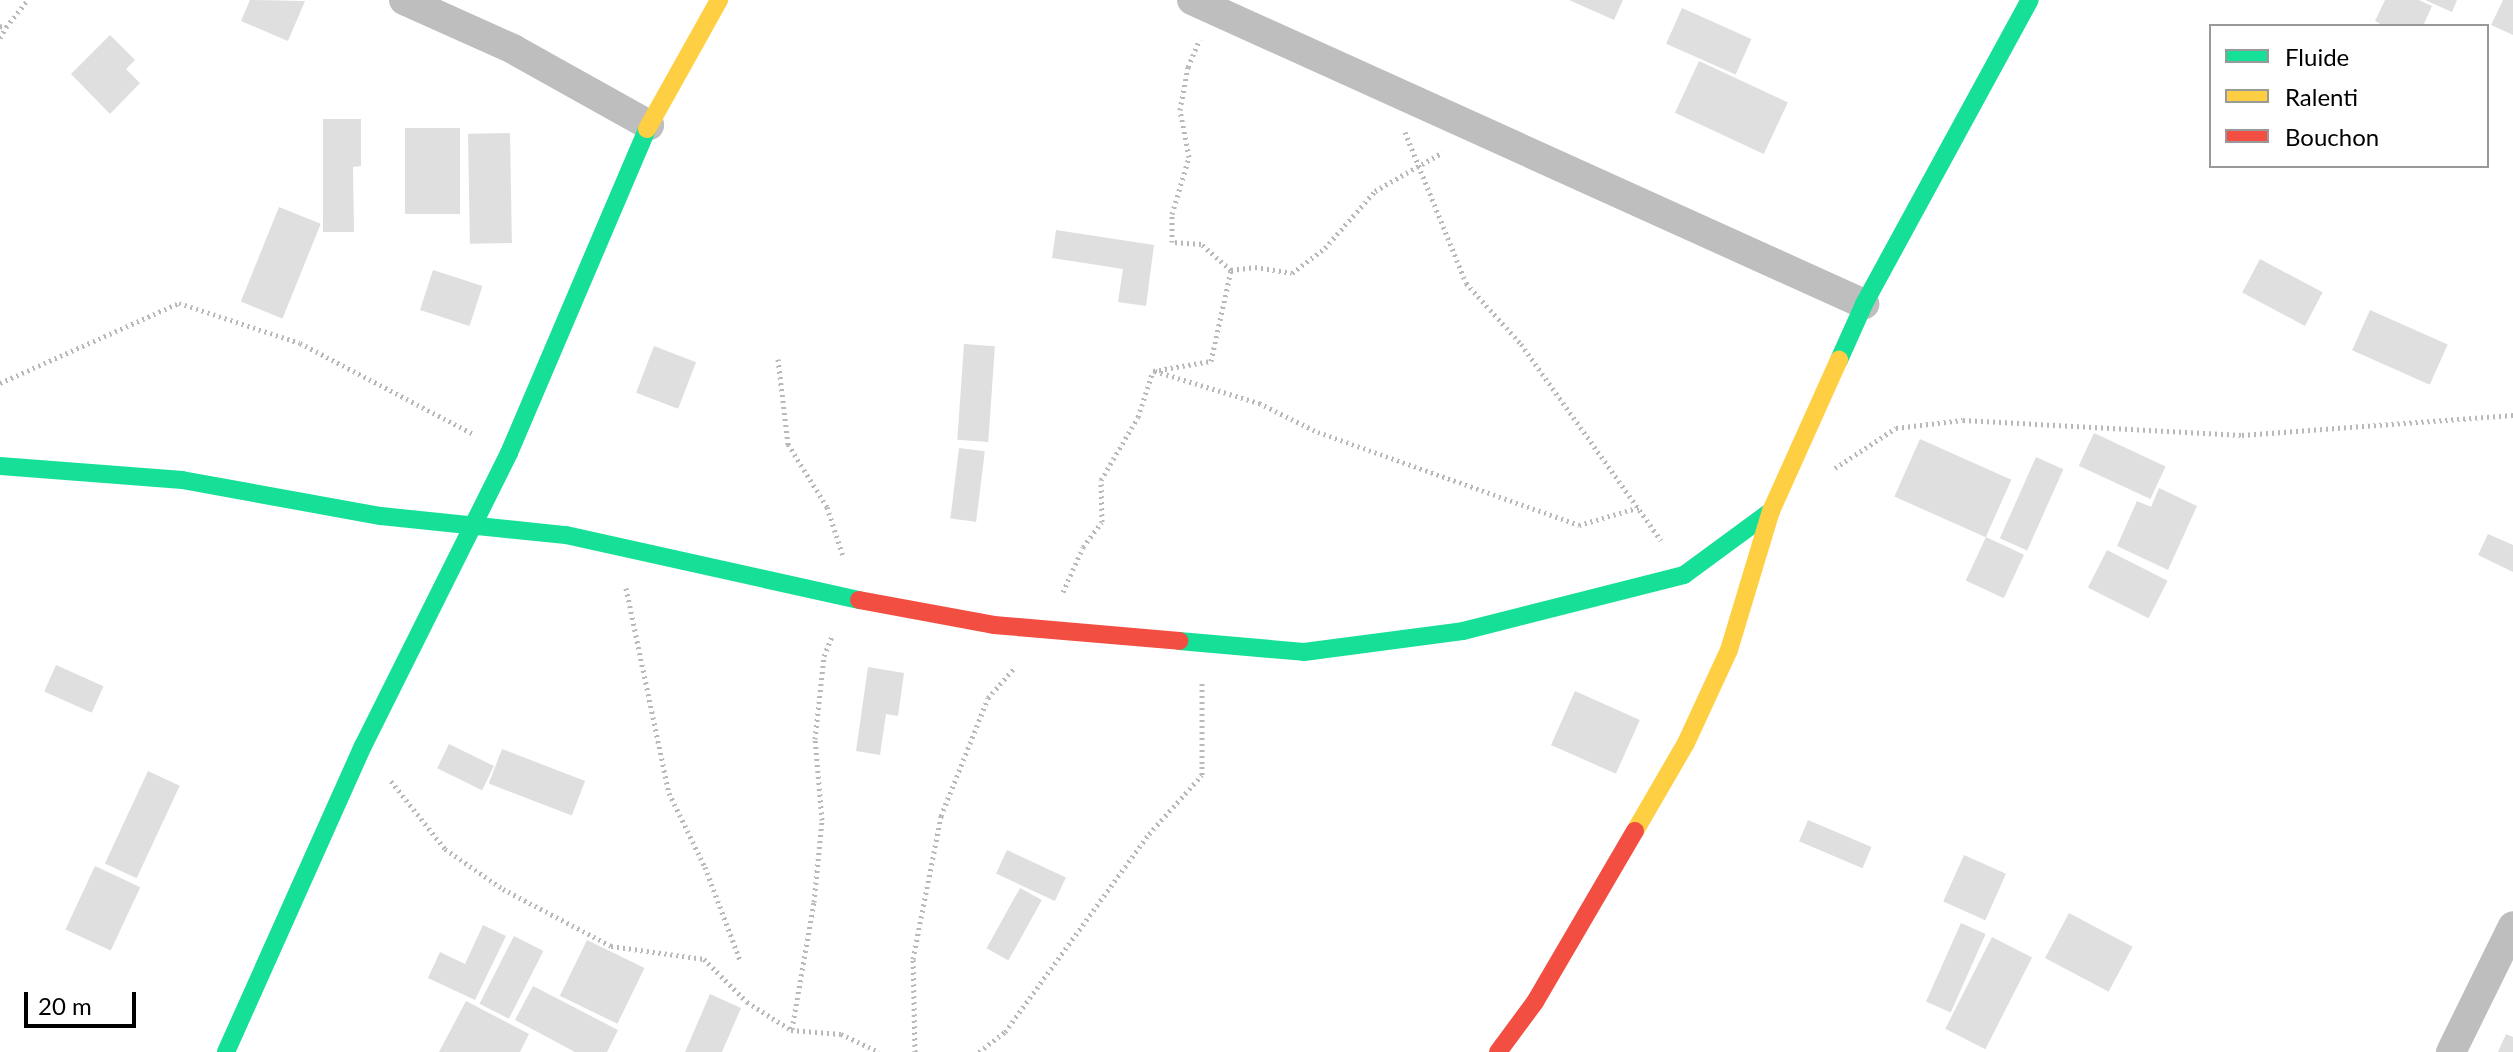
<!DOCTYPE html>
<style>
body{margin:0}
#map{position:relative;width:2513px;height:1052px;overflow:hidden;background:#fff;font-family:Lato,sans-serif}
div>[style]{position:absolute}
.building>*{inset:0;background:#dfdfdf;transform-origin:0 0}
.path>*{height:5px;margin-top:-2.5px;transform-origin:0;background:repeating-linear-gradient(90deg,#b9b9b9 0 2px,transparent 0 6px)}
.street>*{height:30px;margin:-15px;padding:0 15px;transform-origin:15px;border-radius:15px;background:#bebebe}
.fast>*{height:18px;margin:-9px;padding:0 9px;transform-origin:9px;border-radius:9px;background:#16e098}
.slow>*{height:18px;margin:-9px;padding:0 9px;transform-origin:9px;border-radius:9px;background:#ffcf43}
.jam>*{height:18px;margin:-9px;padding:0 9px;transform-origin:9px;border-radius:9px;background:#f24e42}
span{translate:-50% -50%;white-space:nowrap;text-align:center;line-height:1.15;-webkit-text-stroke:7px #fff;paint-order:stroke}
.legend{position:absolute;left:2209px;top:24px;width:280px;height:144px;box-sizing:border-box;background:#fff;border:2px solid #999;margin:0;padding:10px 14px;list-style:none;font-size:24px;color:#000}
.legend li{display:flex;align-items:center;gap:16px;height:40px}
.legend b{width:40px;border:2px solid #999}
.scale{position:absolute;left:24px;top:992px;width:112px;height:36px;box-sizing:border-box;border:4px solid #000;border-top:0;padding-left:10px;font-size:24px;line-height:28px;white-space:nowrap;color:#000;-webkit-text-stroke:6px #fff;paint-order:stroke}
</style>
<div id="map">
<div class="building">
<i style="clip-path:polygon(250px 0,305px 1px,288px 41px,241px 21px)"></i>
<i style="clip-path:polygon(1569px 0,1623px 0,1614px 20px)"></i>
<i style="clip-path:polygon(2385px 0,2419px 0,2432px 6px,2423px 26px,2384px 26px,2375px 21px)"></i>
<i style="clip-path:polygon(2425px 0,2457px 0,2452px 12px)"></i>
<i style="clip-path:polygon(2503px 0,2513px 0,2513px 35px,2491px 25px)"></i>
<i style="left:1682px;top:8px;width:76px;height:39px;rotate:24deg"></i>
<i style="clip-path:polygon(110px 35px,135px 60px,126px 69px,140px 83px,110px 114px,71px 74px)"></i>
<i style="left:1699px;top:61px;width:98px;height:57px;rotate:25deg"></i>
<i style="clip-path:polygon(323px 119px,361px 119px,361px 166px,353px 167px,354px 232px,323px 232px)"></i>
<i style="left:405px;top:128px;width:55px;height:86px"></i>
<i style="left:510px;top:133px;width:110px;height:42px;rotate:89deg"></i>
<i style="left:279px;top:207px;width:45px;height:102px;rotate:22deg"></i>
<i style="clip-path:polygon(1056px 230px,1154px 245px,1146px 306px,1118px 302px,1123px 269px,1052px 258px)"></i>
<i style="left:2260px;top:259px;width:71px;height:38px;rotate:28deg"></i>
<i style="left:433px;top:270px;width:52px;height:42px;rotate:18deg"></i>
<i style="left:2370px;top:310px;width:85px;height:44px;rotate:24deg"></i>
<i style="left:964px;top:344px;width:31px;height:96px;rotate:4deg"></i>
<i style="left:654px;top:346px;width:45px;height:50px;rotate:21deg"></i>
<i style="left:2094px;top:433px;width:79px;height:36px;rotate:25deg"></i>
<i style="left:1920px;top:439px;width:100px;height:63px;rotate:24deg"></i>
<i style="left:959px;top:448px;width:26px;height:71px;rotate:7deg"></i>
<i style="left:2036px;top:457px;width:30px;height:89px;rotate:24deg"></i>
<i style="clip-path:polygon(2159px 488px,2197px 506px,2168px 570px,2117px 546px,2137px 501px,2151px 507px)"></i>
<i style="clip-path:polygon(2488px 534px,2513px 545px,2513px 572px,2478px 555px)"></i>
<i style="left:1986px;top:537px;width:42px;height:48px;rotate:25deg"></i>
<i style="left:2107px;top:550px;width:68px;height:42px;rotate:27deg"></i>
<i style="left:56px;top:665px;width:52px;height:29px;rotate:24deg"></i>
<i style="clip-path:polygon(868px 667px,904px 673px,898px 716px,886px 714px,880px 755px,856px 751px)"></i>
<i style="left:1575px;top:691px;width:71px;height:59px;rotate:24deg"></i>
<i style="left:449px;top:744px;width:50px;height:27px;rotate:26deg"></i>
<i style="left:502px;top:749px;width:89px;height:37px;rotate:21deg"></i>
<i style="left:148px;top:771px;width:35px;height:102px;rotate:25deg"></i>
<i style="left:1808px;top:820px;width:69px;height:23px;rotate:23deg"></i>
<i style="left:1007px;top:850px;width:65px;height:26px;rotate:25deg"></i>
<i style="left:1964px;top:855px;width:46px;height:51px;rotate:24deg"></i>
<i style="left:95px;top:866px;width:50px;height:70px;rotate:25deg"></i>
<i style="left:1020px;top:888px;width:25px;height:69px;rotate:29deg"></i>
<i style="left:2069px;top:913px;width:72px;height:51px;rotate:28deg"></i>
<i style="left:1961px;top:923px;width:27px;height:86px;rotate:24deg"></i>
<i style="clip-path:polygon(483px 925px,506px 936px,475px 1000px,428px 978px,440px 952px,465px 964px)"></i>
<i style="left:514px;top:936px;width:33px;height:76px;rotate:27deg"></i>
<i style="left:1992px;top:937px;width:45px;height:103px;rotate:27deg"></i>
<i style="left:587px;top:940px;width:64px;height:62px;rotate:26deg"></i>
<i style="clip-path:polygon(533px 986px,618px 1030px,607px 1052px,575px 1052px,515px 1020px)"></i>
<i style="clip-path:polygon(710px 994px,741px 1008px,722px 1052px,685px 1052px)"></i>
<i style="clip-path:polygon(466px 1001px,529px 1034px,520px 1052px,439px 1052px)"></i>
<i style="clip-path:polygon(2506px 1034px,2513px 1037px,2513px 1052px,2498px 1052px)"></i>
</div>
<div class="path">
<i style="left:0;top:26px;width:6px;rotate:9deg"></i>
<i style="left:6px;top:27px;width:35px;rotate:-51deg"></i>
<i style="left:0;top:38px;width:13px;rotate:-61deg"></i>
<i style="left:1405px;top:132px;width:163px;rotate:68deg"></i>
<i style="left:1466px;top:283px;width:82px;rotate:48deg"></i>
<i style="left:1521px;top:344px;width:241px;rotate:54.5deg"></i>
<i style="left:1231px;top:270px;width:24px;rotate:-7deg"></i>
<i style="left:1255px;top:267px;width:37px;rotate:9deg"></i>
<i style="left:1292px;top:273px;width:41px;rotate:-37.1deg"></i>
<i style="left:1325px;top:248px;width:76px;rotate:-48.7deg"></i>
<i style="left:1375px;top:191px;width:78px;rotate:-29.8deg"></i>
<i style="left:778px;top:359px;width:86px;rotate:83.3deg"></i>
<i style="left:788px;top:444px;width:74px;rotate:58.2deg"></i>
<i style="left:827px;top:507px;width:52px;rotate:71.9deg"></i>
<i style="left:1155px;top:371px;width:109px;rotate:17.1deg"></i>
<i style="left:1259px;top:403px;width:66px;rotate:26.2deg"></i>
<i style="left:1318px;top:432px;width:277px;rotate:19.6deg"></i>
<i style="left:1579px;top:525px;width:64px;rotate:-16.4deg"></i>
<i style="left:0;top:383px;width:196px;rotate:-24.1deg"></i>
<i style="left:179px;top:303px;width:127px;rotate:18.3deg"></i>
<i style="left:300px;top:343px;width:195px;rotate:27.7deg"></i>
<i style="left:1835px;top:468px;width:73px;rotate:-33.3deg"></i>
<i style="left:1896px;top:428px;width:67px;rotate:-6.8deg"></i>
<i style="left:1963px;top:420px;width:279px;rotate:3.1deg"></i>
<i style="left:2242px;top:435px;width:272px;rotate:-4.2deg"></i>
<i style="left:626px;top:588px;width:209px;rotate:78.2deg"></i>
<i style="left:669px;top:793px;width:82px;rotate:64.1deg"></i>
<i style="left:705px;top:867px;width:99px;rotate:69.4deg"></i>
<i style="left:1063px;top:592px;width:49px;rotate:-66deg"></i>
<i style="left:1083px;top:547px;width:31px;rotate:-53deg"></i>
<i style="left:1102px;top:522px;width:42px;rotate:-91.4deg"></i>
<i style="left:1101px;top:480px;width:73px;rotate:-59.6deg"></i>
<i style="left:1138px;top:417px;width:48px;rotate:-71.9deg"></i>
<i style="left:1153px;top:371px;width:59px;rotate:-9.8deg"></i>
<i style="left:1211px;top:361px;width:93px;rotate:-77.6deg"></i>
<i style="left:1231px;top:270px;width:40px;rotate:-139deg"></i>
<i style="left:1201px;top:244px;width:29px;rotate:-176deg"></i>
<i style="left:1172px;top:242px;width:28px;rotate:-90deg"></i>
<i style="left:1172px;top:214px;width:59px;rotate:-73.4deg"></i>
<i style="left:1189px;top:157px;width:48px;rotate:-100.8deg"></i>
<i style="left:1180px;top:110px;width:44px;rotate:-79.5deg"></i>
<i style="left:1188px;top:67px;width:30px;rotate:-67deg"></i>
<i style="left:391px;top:781px;width:87px;rotate:51.5deg"></i>
<i style="left:445px;top:849px;width:70px;rotate:34.6deg"></i>
<i style="left:503px;top:889px;width:122px;rotate:27.8deg"></i>
<i style="left:611px;top:946px;width:94px;rotate:8deg"></i>
<i style="left:704px;top:959px;width:61px;rotate:45deg"></i>
<i style="left:747px;top:1002px;width:52px;rotate:32.5deg"></i>
<i style="left:791px;top:1030px;width:50px;rotate:4.6deg"></i>
<i style="left:841px;top:1034px;width:42px;rotate:25.3deg"></i>
<i style="left:792px;top:1029px;width:129px;rotate:-80.2deg"></i>
<i style="left:814px;top:902px;width:82px;rotate:-84.4deg"></i>
<i style="left:822px;top:820px;width:81px;rotate:-94.9deg"></i>
<i style="left:815px;top:739px;width:83px;rotate:-83.8deg"></i>
<i style="left:824px;top:656px;width:22px;rotate:-68deg"></i>
<i style="left:915px;top:1052px;width:93px;rotate:-91.2deg"></i>
<i style="left:913px;top:959px;width:146px;rotate:-78.9deg"></i>
<i style="left:941px;top:816px;width:127px;rotate:-68.3deg"></i>
<i style="left:988px;top:698px;width:41px;rotate:-48.9deg"></i>
<i style="left:979px;top:1052px;width:33px;rotate:-38deg"></i>
<i style="left:1005px;top:1032px;width:245px;rotate:-54deg"></i>
<i style="left:1149px;top:834px;width:79px;rotate:-48.1deg"></i>
<i style="left:1202px;top:775px;width:93px;rotate:-90deg"></i>
</div>
<div class="street">
<i style="left:404px;top:0;width:120px;rotate:24.2deg"></i>
<i style="left:513px;top:49px;width:156px;rotate:29.2deg"></i>
<i style="left:1192px;top:0;width:738px;rotate:24.34deg"></i>
<i style="left:2451px;top:1052px;width:140px;rotate:-63.8deg"></i>
</div>
<div class="fast">
<i style="left:1839px;top:360px;width:61px;rotate:-65.9deg"></i>
<i style="left:1864px;top:304px;width:346px;rotate:-61.4deg"></i>
<i style="left:0;top:466px;width:183px;rotate:4.4deg"></i>
<i style="left:182px;top:480px;width:202px;rotate:10.3deg"></i>
<i style="left:381px;top:516px;width:186px;rotate:5.9deg"></i>
<i style="left:566px;top:535px;width:300px;rotate:12.5deg"></i>
<i style="left:1179px;top:641px;width:125px;rotate:5deg"></i>
<i style="left:1304px;top:652px;width:160px;rotate:-7.5deg"></i>
<i style="left:1463px;top:631px;width:228px;rotate:-14.2deg"></i>
<i style="left:1684px;top:575px;width:108px;rotate:-36.3deg"></i>
<i style="left:226px;top:1052px;width:335px;rotate:-65.9deg"></i>
<i style="left:363px;top:746px;width:327px;rotate:-63.5deg"></i>
<i style="left:509px;top:453px;width:352px;rotate:-66.9deg"></i>
</div>
<div class="slow">
<i style="left:647px;top:129px;width:148px;rotate:-60.8deg"></i>
<i style="left:1635px;top:831px;width:102px;rotate:-59.9deg"></i>
<i style="left:1686px;top:743px;width:102px;rotate:-65.2deg"></i>
<i style="left:1729px;top:650px;width:145px;rotate:-73.2deg"></i>
<i style="left:1771px;top:511px;width:166px;rotate:-65.8deg"></i>
</div>
<div class="jam">
<i style="left:859px;top:600px;width:137px;rotate:10.5deg"></i>
<i style="left:994px;top:625px;width:186px;rotate:4.9deg"></i>
<i style="left:1498px;top:1052px;width:62px;rotate:-53.5deg"></i>
<i style="left:1535px;top:1002px;width:198px;rotate:-59.7deg"></i>
</div>
<ul class="legend">
<li><b style="height:10px;background:#16e098"></b>Fluide</li>
<li><b style="height:10px;background:#ffcf43"></b>Ralenti</li>
<li><b style="height:10px;background:#f24e42"></b>Bouchon</li>
</ul>
<div class="scale">20 m</div>
</div>
